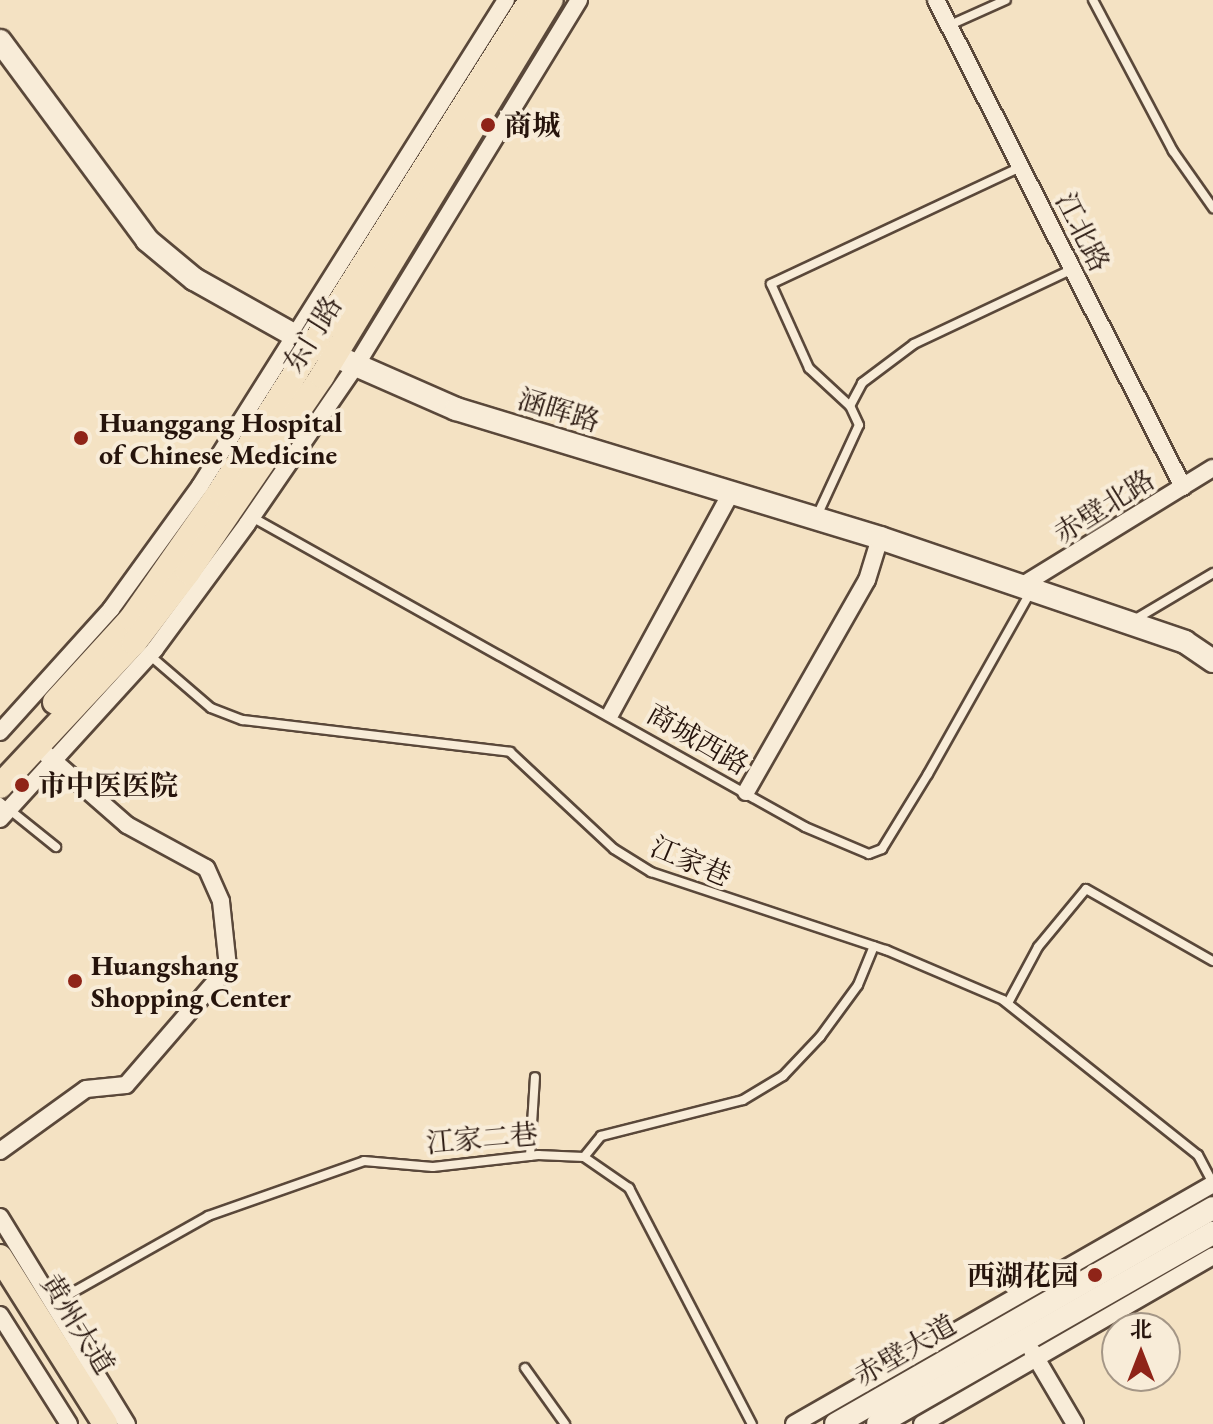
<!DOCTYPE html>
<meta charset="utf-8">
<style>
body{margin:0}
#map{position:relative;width:1213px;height:1424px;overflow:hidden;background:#f4e2c3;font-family:"EB Garamond","Noto Serif SC",serif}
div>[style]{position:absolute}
.roads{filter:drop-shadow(2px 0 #5a483a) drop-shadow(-2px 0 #5a483a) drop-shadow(0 2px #5a483a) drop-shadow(0 -2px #5a483a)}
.lane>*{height:8px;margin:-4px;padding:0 4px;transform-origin:4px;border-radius:4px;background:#f8ecd8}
.street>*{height:16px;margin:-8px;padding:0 8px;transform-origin:8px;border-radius:8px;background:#f8ecd8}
.secondary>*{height:22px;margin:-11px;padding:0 11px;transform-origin:11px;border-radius:11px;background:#f8ecd8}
.primary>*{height:24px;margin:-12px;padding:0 12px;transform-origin:12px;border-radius:12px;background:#f4e2c3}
.dots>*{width:22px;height:22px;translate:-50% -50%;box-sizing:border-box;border:4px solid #f8ecd8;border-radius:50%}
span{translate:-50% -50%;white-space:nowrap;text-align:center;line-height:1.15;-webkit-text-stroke:8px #f8ecd8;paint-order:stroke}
.poi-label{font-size:28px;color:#26140c;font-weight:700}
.left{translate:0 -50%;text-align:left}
.right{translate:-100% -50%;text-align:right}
.street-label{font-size:28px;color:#26140c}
.north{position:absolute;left:1101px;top:1312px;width:80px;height:80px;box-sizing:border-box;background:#f8ecd8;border:2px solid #a49686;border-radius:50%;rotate:0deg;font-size:22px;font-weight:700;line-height:32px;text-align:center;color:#26140c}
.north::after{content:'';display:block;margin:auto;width:28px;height:36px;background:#8f2418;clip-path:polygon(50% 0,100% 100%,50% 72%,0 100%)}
</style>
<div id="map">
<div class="roads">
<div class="lane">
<i style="left:1093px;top:0;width:171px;rotate:62.1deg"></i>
<i style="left:1173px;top:151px;width:70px;rotate:54.9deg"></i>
<i style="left:950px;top:25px;width:61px;rotate:-24.1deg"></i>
<i style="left:850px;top:406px;width:26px;rotate:-62deg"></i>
<i style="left:862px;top:383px;width:65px;rotate:-36.9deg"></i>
<i style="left:914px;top:344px;width:176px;rotate:-25.3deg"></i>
<i style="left:250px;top:516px;width:636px;rotate:29.26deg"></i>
<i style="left:805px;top:827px;width:69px;rotate:22.9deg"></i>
<i style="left:869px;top:854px;width:14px;rotate:-21deg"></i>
<i style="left:882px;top:849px;width:88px;rotate:-58.5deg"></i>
<i style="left:928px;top:774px;width:210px;rotate:-60.6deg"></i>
<i style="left:816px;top:518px;width:102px;rotate:-65.2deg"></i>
<i style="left:859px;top:425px;width:21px;rotate:-115deg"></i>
<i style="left:850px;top:406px;width:56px;rotate:-137.2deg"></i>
<i style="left:809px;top:368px;width:92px;rotate:-114.3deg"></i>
<i style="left:771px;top:284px;width:276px;rotate:-25.1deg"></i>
<i style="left:1134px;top:620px;width:92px;rotate:-30.7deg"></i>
<i style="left:147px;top:653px;width:84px;rotate:40.7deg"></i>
<i style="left:211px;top:708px;width:34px;rotate:21deg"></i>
<i style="left:243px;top:720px;width:269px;rotate:6.8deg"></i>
<i style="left:510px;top:752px;width:142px;rotate:43deg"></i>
<i style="left:614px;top:849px;width:44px;rotate:31.9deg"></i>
<i style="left:651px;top:872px;width:248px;rotate:18.4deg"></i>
<i style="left:886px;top:950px;width:127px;rotate:23.1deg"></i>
<i style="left:1003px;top:1000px;width:249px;rotate:38.5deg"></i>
<i style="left:1198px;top:1155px;width:32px;rotate:62deg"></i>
<i style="left:0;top:802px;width:72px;rotate:38.8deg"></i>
<i style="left:1008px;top:1003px;width:64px;rotate:-61.8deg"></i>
<i style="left:1038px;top:947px;width:75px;rotate:-50.4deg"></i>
<i style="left:1086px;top:889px;width:146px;rotate:29.6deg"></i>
<i style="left:530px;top:1156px;width:79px;rotate:-86.4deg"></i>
<i style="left:584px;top:1157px;width:55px;rotate:34.6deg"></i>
<i style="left:629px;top:1188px;width:266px;rotate:62.5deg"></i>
<i style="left:52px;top:1304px;width:179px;rotate:-29.4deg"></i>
<i style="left:208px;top:1216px;width:165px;rotate:-19.4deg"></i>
<i style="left:364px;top:1161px;width:69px;rotate:5deg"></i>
<i style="left:433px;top:1167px;width:106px;rotate:-6.5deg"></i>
<i style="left:538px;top:1155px;width:46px;rotate:2.5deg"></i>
<i style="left:584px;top:1157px;width:27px;rotate:-51deg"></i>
<i style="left:601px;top:1136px;width:146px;rotate:-14.2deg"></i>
<i style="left:743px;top:1100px;width:47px;rotate:-31deg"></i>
<i style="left:783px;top:1076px;width:54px;rotate:-46.5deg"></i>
<i style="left:820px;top:1037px;width:64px;rotate:-53.8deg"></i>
<i style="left:858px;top:985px;width:42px;rotate:-67.7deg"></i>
<i style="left:525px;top:1368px;width:69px;rotate:54.5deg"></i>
</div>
<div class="street">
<i style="left:936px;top:0;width:546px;rotate:63.11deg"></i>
<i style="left:1021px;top:586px;width:225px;rotate:-31.6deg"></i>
<i style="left:611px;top:713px;width:251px;rotate:-61.4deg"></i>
<i style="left:0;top:732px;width:166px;rotate:-47.9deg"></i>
<i style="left:111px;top:609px;width:152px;rotate:-54.1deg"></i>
<i style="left:200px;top:486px;width:574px;rotate:-57.8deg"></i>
<i style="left:746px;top:792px;width:244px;rotate:-60.3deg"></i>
<i style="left:867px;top:580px;width:44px;rotate:-72.8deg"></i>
<i style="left:0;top:819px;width:230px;rotate:-47.6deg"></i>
<i style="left:155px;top:649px;width:155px;rotate:-53.6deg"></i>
<i style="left:247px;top:524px;width:191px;rotate:-55.5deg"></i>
<i style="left:355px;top:367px;width:430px;rotate:-58.6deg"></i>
<i style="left:0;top:1151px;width:106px;rotate:-35.8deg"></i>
<i style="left:86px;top:1089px;width:40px;rotate:-5.7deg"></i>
<i style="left:126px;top:1085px;width:156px;rotate:-49.2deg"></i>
<i style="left:228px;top:967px;width:66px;rotate:-96.1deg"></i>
<i style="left:221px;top:901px;width:36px;rotate:-114deg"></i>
<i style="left:206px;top:868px;width:90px;rotate:-151.4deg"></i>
<i style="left:127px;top:825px;width:108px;rotate:-138.8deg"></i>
<i style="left:0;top:1217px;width:243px;rotate:58.5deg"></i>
<i style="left:0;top:1315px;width:129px;rotate:57.7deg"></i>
<i style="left:1032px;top:1351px;width:85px;rotate:59.5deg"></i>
<i style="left:794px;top:1424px;width:483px;rotate:-29.8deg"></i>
<i style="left:922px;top:1424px;width:336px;rotate:-30deg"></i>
</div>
<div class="secondary">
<i style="left:0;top:41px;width:247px;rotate:53.5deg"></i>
<i style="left:147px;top:240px;width:61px;rotate:39.7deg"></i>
<i style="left:194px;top:279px;width:139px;rotate:29.3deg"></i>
<i style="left:315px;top:347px;width:154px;rotate:23.7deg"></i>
<i style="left:456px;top:409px;width:443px;rotate:16.9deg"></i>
<i style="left:880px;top:538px;width:322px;rotate:18.8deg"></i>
<i style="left:1185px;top:642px;width:34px;rotate:34deg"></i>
<i style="left:836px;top:1424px;width:434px;rotate:-29.8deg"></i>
<i style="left:878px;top:1424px;width:386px;rotate:-29.7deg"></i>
</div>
<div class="primary">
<i style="left:55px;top:702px;width:113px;rotate:-47.5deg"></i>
<i style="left:131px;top:619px;width:155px;rotate:-55deg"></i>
<i style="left:220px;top:492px;width:582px;rotate:-57.7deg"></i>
<i style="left:0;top:786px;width:196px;rotate:-46.9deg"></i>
<i style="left:134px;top:643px;width:89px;rotate:-52.7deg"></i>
<i style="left:188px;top:572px;width:237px;rotate:-55.6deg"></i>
<i style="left:322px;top:376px;width:440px;rotate:-58.7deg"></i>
<i style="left:0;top:1257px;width:197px;rotate:57.8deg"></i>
</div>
</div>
<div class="dots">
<i style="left:488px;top:125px;background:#8f2418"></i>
<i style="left:81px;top:438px;background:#8f2418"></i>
<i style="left:22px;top:785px;background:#8f2418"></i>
<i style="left:75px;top:981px;background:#8f2418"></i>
<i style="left:1095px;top:1275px;background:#8f2418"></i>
</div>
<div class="poi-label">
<span class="left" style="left:504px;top:125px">商城</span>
<span class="left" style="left:99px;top:438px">Huanggang Hospital<br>of Chinese Medicine</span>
<span class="left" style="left:38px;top:785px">市中医医院</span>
<span class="left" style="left:91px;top:981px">Huangshang<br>Shopping Center</span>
<span class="right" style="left:1079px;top:1275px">西湖花园</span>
</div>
<div class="street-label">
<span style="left:1083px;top:232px;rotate:63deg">江北路</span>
<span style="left:312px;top:334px;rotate:-58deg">东门路</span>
<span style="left:559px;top:410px;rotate:17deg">涵晖路</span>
<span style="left:1104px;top:506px;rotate:-32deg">赤壁北路</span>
<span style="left:698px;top:739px;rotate:30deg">商城西路</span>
<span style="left:691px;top:861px;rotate:23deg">江家巷</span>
<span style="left:482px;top:1138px;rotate:-5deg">江家二巷</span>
<span style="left:78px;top:1324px;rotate:58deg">黄州大道</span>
<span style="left:905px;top:1350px;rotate:-30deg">赤壁大道</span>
</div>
<div class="north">北</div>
</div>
